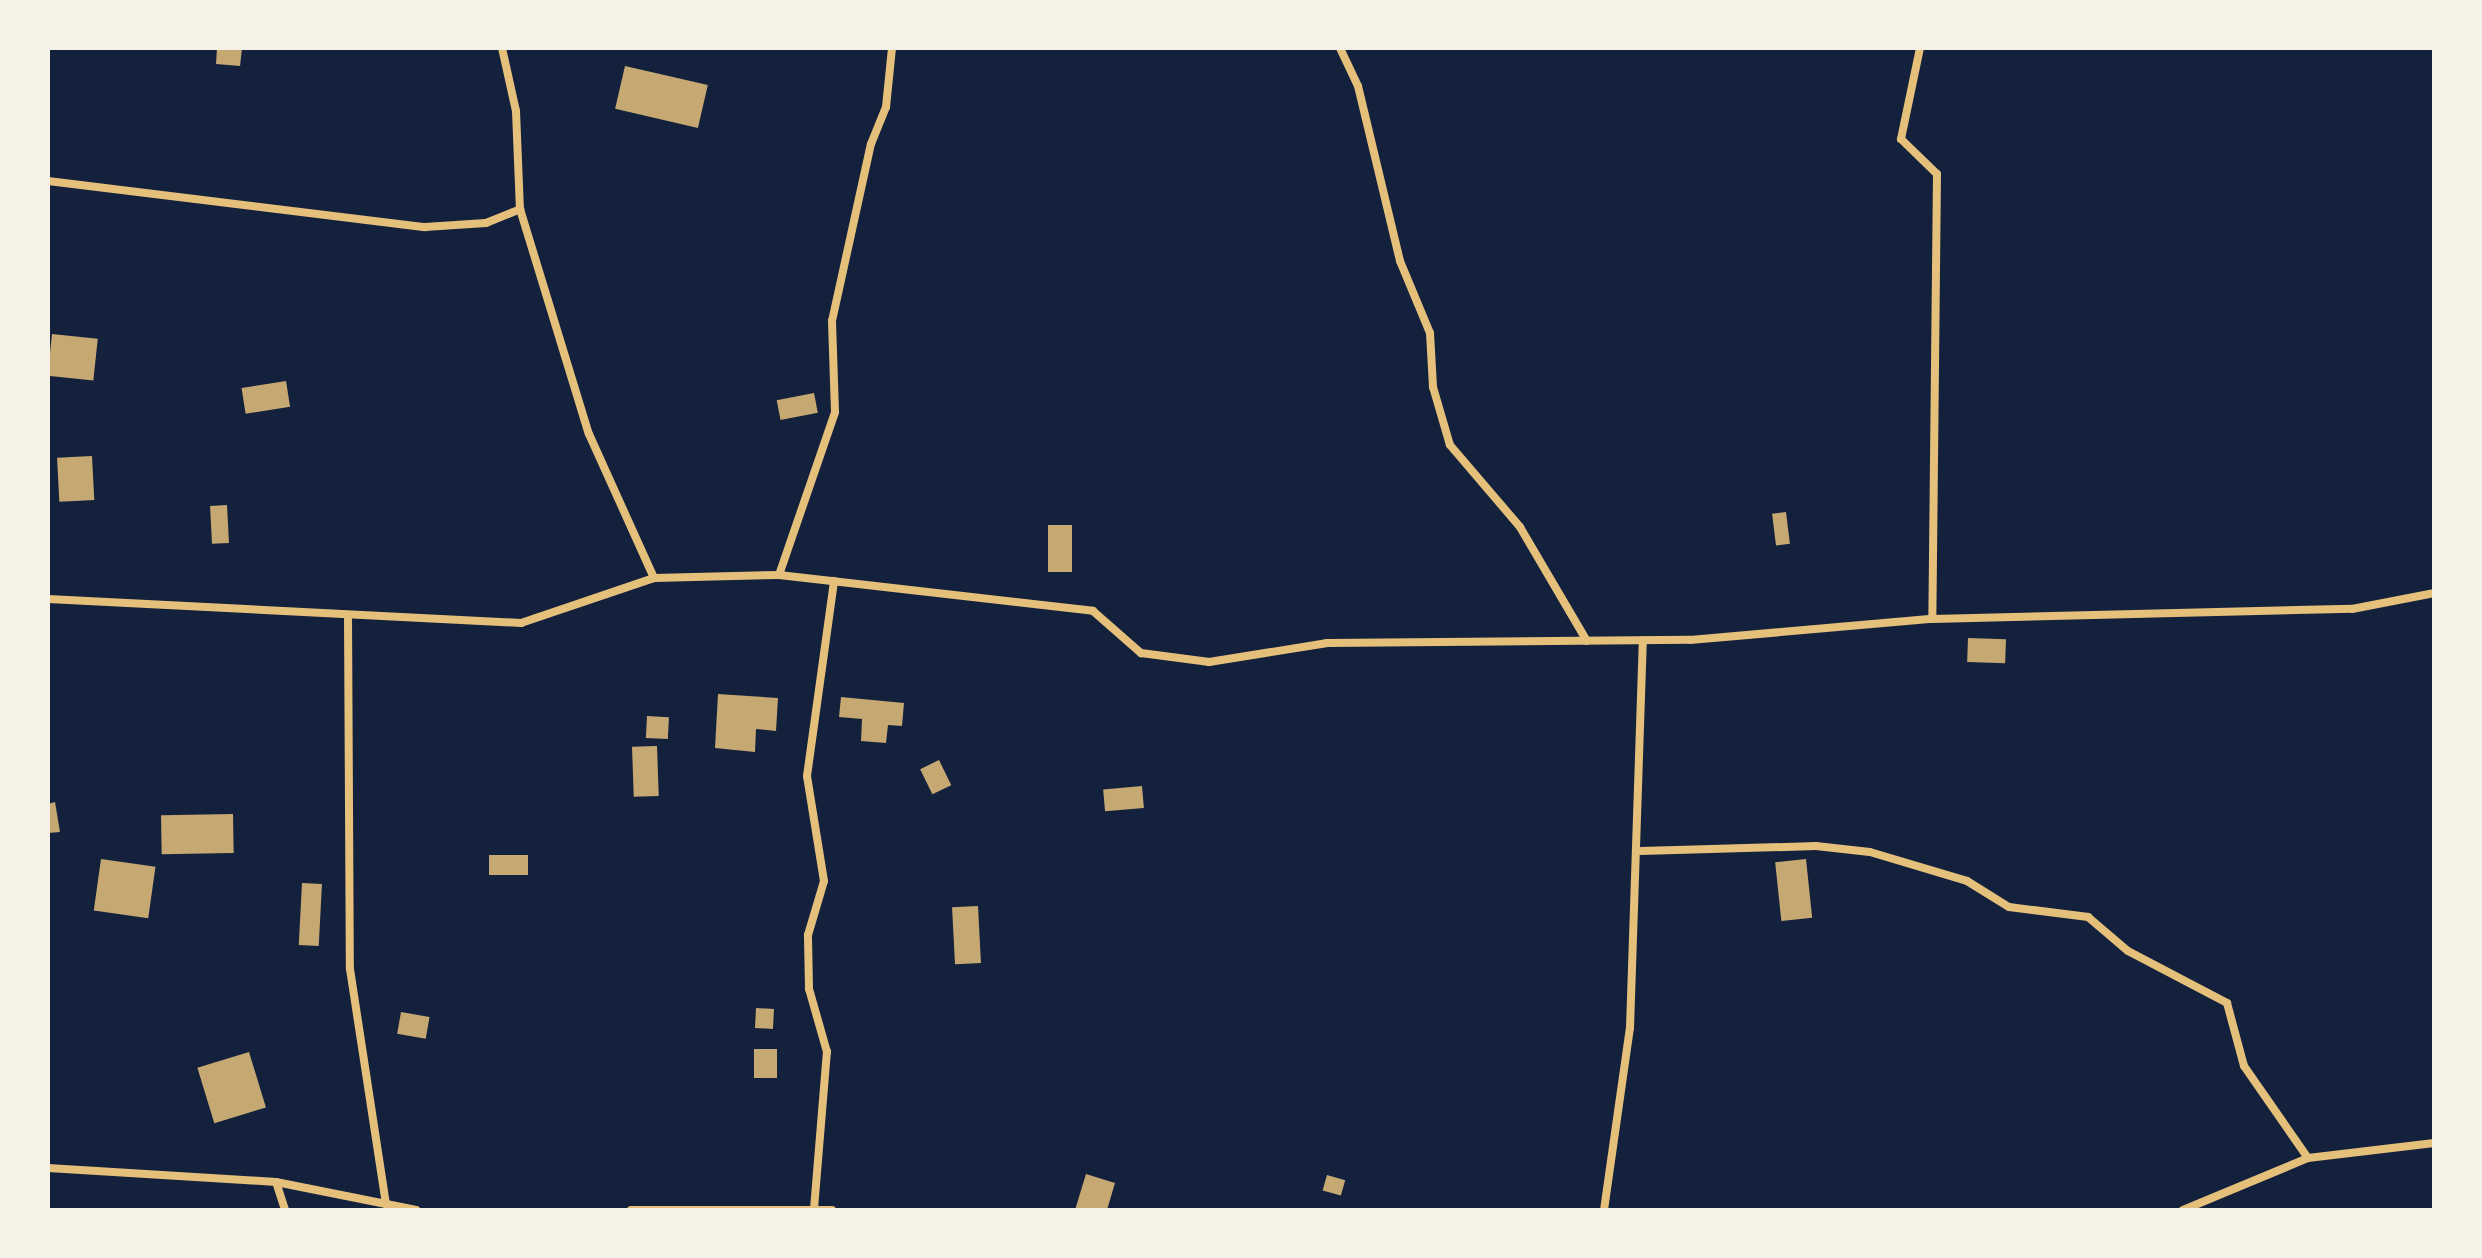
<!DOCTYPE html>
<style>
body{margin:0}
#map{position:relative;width:2482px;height:1258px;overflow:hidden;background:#14213d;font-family:Roboto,sans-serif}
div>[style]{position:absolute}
.building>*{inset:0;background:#c6a872;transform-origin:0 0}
.minor>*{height:8px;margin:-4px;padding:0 4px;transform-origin:4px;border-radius:4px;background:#e5c07b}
span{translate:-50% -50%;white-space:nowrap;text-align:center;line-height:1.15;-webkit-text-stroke:7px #f6f1e7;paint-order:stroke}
.frame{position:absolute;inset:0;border:50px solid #f6f1e7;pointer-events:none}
</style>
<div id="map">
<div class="building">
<i style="clip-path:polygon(217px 48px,242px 48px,240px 66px,216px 64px)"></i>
<i style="left:625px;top:66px;width:85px;height:44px;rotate:13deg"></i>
<i style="left:52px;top:334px;width:46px;height:42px;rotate:6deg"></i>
<i style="left:286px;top:381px;width:26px;height:45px;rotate:81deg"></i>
<i style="left:814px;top:393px;width:20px;height:38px;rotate:79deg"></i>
<i style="left:92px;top:456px;width:44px;height:35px;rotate:87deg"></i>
<i style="left:227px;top:505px;width:38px;height:17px;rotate:87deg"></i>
<i style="left:1786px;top:512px;width:32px;height:14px;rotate:83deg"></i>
<i style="left:1048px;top:525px;width:24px;height:47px"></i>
<i style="left:1968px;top:638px;width:38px;height:24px;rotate:2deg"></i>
<i style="clip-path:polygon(718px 694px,778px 698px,776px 731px,756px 729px,755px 752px,715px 748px)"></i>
<i style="clip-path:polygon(841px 697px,904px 703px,902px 726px,888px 725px,886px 743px,861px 741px,862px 719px,839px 717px)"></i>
<i style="left:647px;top:716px;width:22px;height:22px;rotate:3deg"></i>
<i style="left:657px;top:746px;width:50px;height:25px;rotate:88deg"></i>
<i style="left:939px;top:760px;width:28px;height:21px;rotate:64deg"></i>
<i style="left:1142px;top:786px;width:22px;height:39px;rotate:85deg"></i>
<i style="clip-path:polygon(55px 802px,60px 832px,48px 833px,48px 804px)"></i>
<i style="left:233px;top:814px;width:39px;height:72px;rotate:89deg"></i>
<i style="left:489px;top:855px;width:39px;height:20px"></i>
<i style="left:101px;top:859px;width:55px;height:52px;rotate:8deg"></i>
<i style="left:1806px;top:859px;width:59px;height:31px;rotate:84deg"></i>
<i style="left:302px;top:883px;width:20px;height:62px;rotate:3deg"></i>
<i style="left:978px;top:906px;width:57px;height:26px;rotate:87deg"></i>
<i style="left:756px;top:1008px;width:18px;height:20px;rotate:3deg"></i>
<i style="left:401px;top:1012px;width:29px;height:22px;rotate:10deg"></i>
<i style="left:777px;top:1049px;width:29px;height:23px;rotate:90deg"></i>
<i style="left:249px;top:1052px;width:58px;height:54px;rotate:73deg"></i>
<i style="clip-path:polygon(1086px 1174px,1115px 1183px,1107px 1210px,1075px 1210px)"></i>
<i style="left:1327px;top:1175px;width:19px;height:16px;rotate:16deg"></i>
</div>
<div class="minor">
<i style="left:502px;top:48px;width:65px;rotate:77.5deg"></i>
<i style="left:516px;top:111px;width:98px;rotate:87.7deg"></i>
<i style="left:520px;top:209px;width:235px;rotate:73deg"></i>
<i style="left:589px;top:434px;width:158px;rotate:65.7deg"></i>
<i style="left:1340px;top:48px;width:42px;rotate:64.7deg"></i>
<i style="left:1358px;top:86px;width:180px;rotate:76.5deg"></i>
<i style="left:1400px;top:261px;width:78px;rotate:67.4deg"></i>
<i style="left:1430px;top:333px;width:54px;rotate:86.8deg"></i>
<i style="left:1433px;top:387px;width:60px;rotate:73.7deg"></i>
<i style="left:1450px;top:445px;width:108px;rotate:49.5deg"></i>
<i style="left:1520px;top:527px;width:132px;rotate:59.6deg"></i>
<i style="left:1920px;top:48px;width:93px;rotate:101.8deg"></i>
<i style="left:1901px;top:139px;width:50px;rotate:44.2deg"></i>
<i style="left:1937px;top:174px;width:445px;rotate:90.6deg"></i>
<i style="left:48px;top:181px;width:380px;rotate:7deg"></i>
<i style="left:425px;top:227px;width:61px;rotate:-3.8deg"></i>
<i style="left:486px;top:223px;width:37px;rotate:-22deg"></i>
<i style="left:779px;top:575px;width:172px;rotate:-71deg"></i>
<i style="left:835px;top:412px;width:91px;rotate:-91.9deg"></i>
<i style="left:832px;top:321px;width:181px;rotate:-77.6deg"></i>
<i style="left:871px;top:144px;width:40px;rotate:-68deg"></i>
<i style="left:886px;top:107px;width:59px;rotate:-84.2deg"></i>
<i style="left:48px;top:599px;width:474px;rotate:2.9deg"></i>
<i style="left:521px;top:623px;width:140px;rotate:-18.7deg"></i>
<i style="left:654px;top:578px;width:125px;rotate:-1.4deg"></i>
<i style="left:779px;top:575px;width:316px;rotate:6.5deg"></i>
<i style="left:1093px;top:611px;width:64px;rotate:41.2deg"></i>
<i style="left:1141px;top:653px;width:69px;rotate:7.5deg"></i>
<i style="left:1209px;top:662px;width:120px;rotate:-9.1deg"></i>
<i style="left:1327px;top:643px;width:363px;rotate:-0.5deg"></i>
<i style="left:1690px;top:640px;width:243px;rotate:-5deg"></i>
<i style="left:1932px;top:619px;width:420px;rotate:-1.4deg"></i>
<i style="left:2352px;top:609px;width:84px;rotate:-11deg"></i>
<i style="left:348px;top:615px;width:354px;rotate:89.7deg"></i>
<i style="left:350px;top:969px;width:238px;rotate:81.3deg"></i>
<i style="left:1641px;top:851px;width:175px;rotate:-1.6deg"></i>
<i style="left:1816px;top:846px;width:54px;rotate:6.3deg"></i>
<i style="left:1870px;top:852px;width:101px;rotate:16.6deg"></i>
<i style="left:1967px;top:881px;width:49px;rotate:31.8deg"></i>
<i style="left:2009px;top:907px;width:80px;rotate:7.2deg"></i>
<i style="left:2088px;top:917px;width:52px;rotate:40.4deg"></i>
<i style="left:2128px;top:951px;width:112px;rotate:27.7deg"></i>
<i style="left:2227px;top:1003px;width:65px;rotate:74.9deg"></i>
<i style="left:2244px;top:1066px;width:112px;rotate:55.2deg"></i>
<i style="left:48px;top:1168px;width:228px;rotate:3.5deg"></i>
<i style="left:276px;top:1182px;width:143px;rotate:11.3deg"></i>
<i style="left:276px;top:1182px;width:29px;rotate:72deg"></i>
<i style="left:814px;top:1209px;width:158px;rotate:-85.3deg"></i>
<i style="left:827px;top:1052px;width:66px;rotate:-105.9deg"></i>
<i style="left:809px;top:989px;width:54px;rotate:-91.1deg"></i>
<i style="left:808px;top:935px;width:56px;rotate:-73.5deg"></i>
<i style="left:824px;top:881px;width:106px;rotate:-99.2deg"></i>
<i style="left:807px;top:776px;width:197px;rotate:-82.1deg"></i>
<i style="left:631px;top:1210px;width:201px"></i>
<i style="left:1604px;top:1210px;width:184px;rotate:-81.9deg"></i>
<i style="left:1630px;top:1028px;width:388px;rotate:-88.1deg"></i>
<i style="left:2183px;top:1210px;width:135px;rotate:-22.6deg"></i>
<i style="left:2308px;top:1158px;width:127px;rotate:-6.8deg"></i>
</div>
<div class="frame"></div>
</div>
